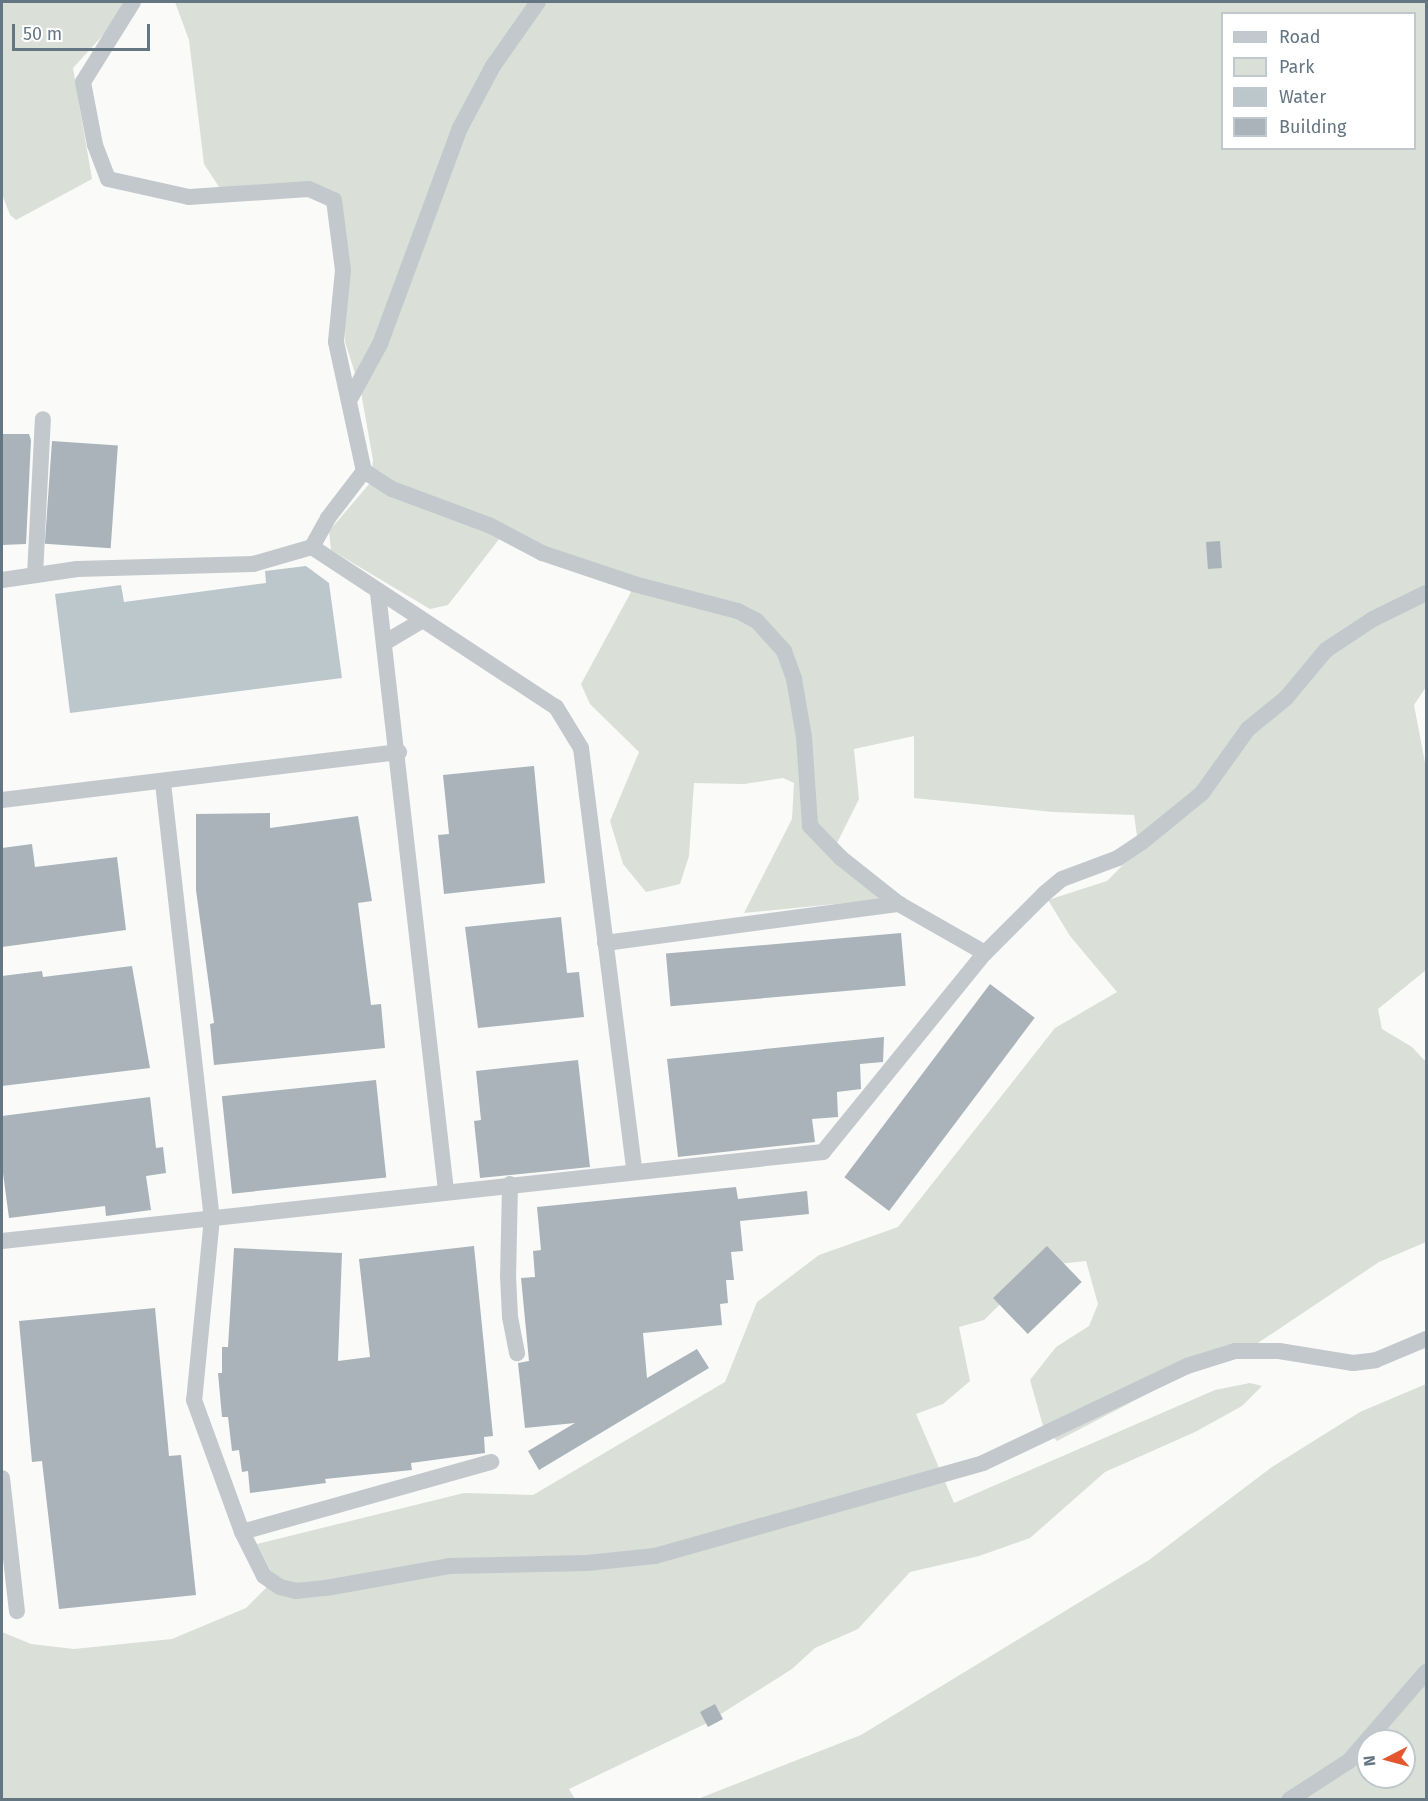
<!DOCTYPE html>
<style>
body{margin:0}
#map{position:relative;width:1428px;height:1801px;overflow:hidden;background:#fafaf8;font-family:"Fira Sans",sans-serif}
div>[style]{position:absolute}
.green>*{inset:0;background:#dadfd7}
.water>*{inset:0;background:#bbc7cb}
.building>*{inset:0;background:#aab3b9;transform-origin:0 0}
.minor>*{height:16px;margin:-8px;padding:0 8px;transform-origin:8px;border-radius:8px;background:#c3c8cc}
span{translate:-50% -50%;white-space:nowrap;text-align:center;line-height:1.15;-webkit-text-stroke:6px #fff;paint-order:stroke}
.frame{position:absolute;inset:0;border:3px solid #657683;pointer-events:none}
.legend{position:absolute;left:1221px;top:12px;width:195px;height:138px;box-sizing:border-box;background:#fff;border:2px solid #c1c8cd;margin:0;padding:8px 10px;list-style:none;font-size:18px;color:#657683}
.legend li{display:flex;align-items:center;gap:12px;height:30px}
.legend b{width:30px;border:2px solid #c1c8cd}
.north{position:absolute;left:1356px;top:1729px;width:60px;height:60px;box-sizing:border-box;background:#fff;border:2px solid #c1c8cd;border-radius:50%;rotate:264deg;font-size:16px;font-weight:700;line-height:24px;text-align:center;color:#657683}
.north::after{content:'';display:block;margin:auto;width:21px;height:27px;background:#e4572e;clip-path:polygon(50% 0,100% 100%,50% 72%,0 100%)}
.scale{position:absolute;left:12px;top:24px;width:138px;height:27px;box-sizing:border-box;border:3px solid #657683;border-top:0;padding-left:8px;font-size:18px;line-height:21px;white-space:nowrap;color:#657683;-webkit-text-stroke:4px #fff;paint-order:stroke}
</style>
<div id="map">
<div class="green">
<i style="clip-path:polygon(2px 2px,124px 2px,113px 24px,73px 68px,92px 179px,16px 220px,10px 215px,2px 194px)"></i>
<i style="clip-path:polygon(evenodd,175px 2px,1426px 2px,1426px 687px,1414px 705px,1426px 768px,1426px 970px,1378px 1009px,1382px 1029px,1412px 1047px,1426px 1062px,1426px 1242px,1379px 1262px,1252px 1347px,1199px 1367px,1057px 1441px,1043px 1426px,1030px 1380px,1056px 1347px,1089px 1326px,1098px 1304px,1086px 1261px,1058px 1264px,1024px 1281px,984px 1320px,959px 1327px,970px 1381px,943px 1404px,916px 1414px,954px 1503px,1215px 1390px,1250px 1383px,1262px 1386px,1242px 1406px,1195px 1432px,1105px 1472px,1030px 1538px,979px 1556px,910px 1572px,858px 1629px,815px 1648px,792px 1669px,705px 1724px,569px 1789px,575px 1799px,2px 1799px,2px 1632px,31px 1644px,74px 1649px,172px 1639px,246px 1608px,275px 1579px,257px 1544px,464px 1493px,533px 1495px,725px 1382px,757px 1302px,819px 1255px,898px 1227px,1055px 1028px,1117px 992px,1070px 936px,1048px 900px,1107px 881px,1139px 849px,1134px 815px,1053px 812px,914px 798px,914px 736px,854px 749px,859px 799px,830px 857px,885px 899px,744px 913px,792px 819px,794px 783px,783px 778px,744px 784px,694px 783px,689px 856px,680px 884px,646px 892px,623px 864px,610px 821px,639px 752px,590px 704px,581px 684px,637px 581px,564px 555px,507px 529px,448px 605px,430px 609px,331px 550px,329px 531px,370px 483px,373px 460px,361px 392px,345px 342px,346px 275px,339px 200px,221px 190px,204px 164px,189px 40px,175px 2px,1222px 14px,1414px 14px,1414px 148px,1222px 148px,1222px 14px)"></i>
<i style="clip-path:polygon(evenodd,1426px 1384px,1426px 1799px,695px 1800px,861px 1735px,1149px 1560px,1272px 1467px,1360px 1412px,1426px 1384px,1368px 1741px,1404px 1741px,1404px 1777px,1368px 1777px,1368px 1741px)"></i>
</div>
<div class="water">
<i style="clip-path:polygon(306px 566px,329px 583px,342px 678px,70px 713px,55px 594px,121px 585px,124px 602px,266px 583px,265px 571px)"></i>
</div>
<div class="building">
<i style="clip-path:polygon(2px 434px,29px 434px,31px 440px,26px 544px,2px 545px)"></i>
<i style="left:52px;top:441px;width:66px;height:103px;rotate:4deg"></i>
<i style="left:1220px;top:541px;width:27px;height:14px;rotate:86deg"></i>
<i style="clip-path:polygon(534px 766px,545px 883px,444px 894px,438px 835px,449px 834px,443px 775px)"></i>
<i style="clip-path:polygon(270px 813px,270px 828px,358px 816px,372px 901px,358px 903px,371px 1005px,381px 1004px,385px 1048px,214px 1065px,210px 1024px,214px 1023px,196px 890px,196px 814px)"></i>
<i style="clip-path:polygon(32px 844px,35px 867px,117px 857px,126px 930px,2px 947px,2px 848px)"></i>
<i style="clip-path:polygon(561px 917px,567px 973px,579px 972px,584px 1017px,478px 1028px,465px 927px)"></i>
<i style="left:901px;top:933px;width:53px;height:236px;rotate:85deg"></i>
<i style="clip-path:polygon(132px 966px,150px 1068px,2px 1086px,2px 976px,42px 971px,43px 977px)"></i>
<i style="left:990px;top:984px;width:56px;height:242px;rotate:37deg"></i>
<i style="clip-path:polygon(884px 1037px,883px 1062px,860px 1064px,861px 1089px,837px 1092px,838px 1117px,812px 1119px,815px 1142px,678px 1157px,667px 1059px)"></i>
<i style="clip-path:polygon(578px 1060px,590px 1167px,480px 1178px,474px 1121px,481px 1120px,476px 1071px)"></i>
<i style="left:376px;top:1080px;width:98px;height:155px;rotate:84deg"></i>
<i style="clip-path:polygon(150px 1097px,156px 1148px,163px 1147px,166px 1173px,146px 1176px,151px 1210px,106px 1216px,105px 1206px,9px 1218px,2px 1166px,2px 1116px)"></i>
<i style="clip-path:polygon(736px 1187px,738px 1199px,807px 1191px,809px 1214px,740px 1221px,743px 1251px,731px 1252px,734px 1280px,726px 1280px,728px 1303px,720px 1304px,722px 1325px,643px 1333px,647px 1378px,697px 1349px,709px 1368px,539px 1470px,528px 1451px,575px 1423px,525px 1428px,518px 1363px,529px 1361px,521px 1278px,535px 1277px,533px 1251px,541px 1250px,537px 1207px)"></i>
<i style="clip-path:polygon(474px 1246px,493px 1436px,484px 1437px,485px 1453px,411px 1463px,412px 1470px,325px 1479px,326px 1483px,250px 1493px,248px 1471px,242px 1472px,239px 1450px,232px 1451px,228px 1417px,222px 1417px,218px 1373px,222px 1373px,222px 1347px,228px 1347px,234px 1248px,342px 1253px,338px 1361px,370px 1357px,359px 1259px)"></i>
<i style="left:1047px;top:1246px;width:50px;height:75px;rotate:46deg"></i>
<i style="clip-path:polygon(155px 1308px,169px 1456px,181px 1455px,196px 1595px,59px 1609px,42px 1461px,32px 1462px,19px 1321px)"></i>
<i style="left:715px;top:1704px;width:17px;height:17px;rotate:62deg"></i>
</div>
<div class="minor">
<i style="left:133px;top:2px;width:94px;rotate:122deg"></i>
<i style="left:83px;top:82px;width:64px;rotate:79.2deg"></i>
<i style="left:95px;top:145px;width:36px;rotate:69deg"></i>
<i style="left:108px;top:179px;width:83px;rotate:12.5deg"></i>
<i style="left:189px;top:197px;width:120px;rotate:-3.8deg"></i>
<i style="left:309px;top:189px;width:27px;rotate:24deg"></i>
<i style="left:334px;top:200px;width:71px;rotate:82.7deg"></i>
<i style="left:343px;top:270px;width:72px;rotate:95.6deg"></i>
<i style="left:336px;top:342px;width:132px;rotate:77.8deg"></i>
<i style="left:364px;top:471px;width:33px;rotate:33deg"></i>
<i style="left:392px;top:489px;width:103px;rotate:20.4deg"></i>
<i style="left:489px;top:525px;width:60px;rotate:27.8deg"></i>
<i style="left:542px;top:553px;width:97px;rotate:18.6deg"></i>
<i style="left:634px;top:584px;width:107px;rotate:14.6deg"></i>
<i style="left:738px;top:611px;width:21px;rotate:28deg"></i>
<i style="left:757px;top:621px;width:40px;rotate:48deg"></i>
<i style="left:784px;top:651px;width:30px;rotate:70deg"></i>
<i style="left:794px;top:679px;width:59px;rotate:80.2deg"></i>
<i style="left:804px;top:737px;width:89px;rotate:86.1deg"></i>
<i style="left:810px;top:826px;width:45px;rotate:45.9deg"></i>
<i style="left:841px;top:858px;width:74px;rotate:38.4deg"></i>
<i style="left:899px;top:904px;width:99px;rotate:29.7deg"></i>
<i style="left:350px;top:399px;width:63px;rotate:-61.4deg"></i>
<i style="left:380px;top:344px;width:230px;rotate:-69.7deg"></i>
<i style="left:460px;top:128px;width:70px;rotate:-62deg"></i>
<i style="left:493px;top:66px;width:78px;rotate:-54.9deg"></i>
<i style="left:312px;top:547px;width:292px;rotate:33.3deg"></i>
<i style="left:556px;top:707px;width:48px;rotate:58.6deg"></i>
<i style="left:581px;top:748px;width:425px;rotate:82.8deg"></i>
<i style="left:35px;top:575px;width:156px;rotate:-87.1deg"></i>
<i style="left:2px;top:580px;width:76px;rotate:-8.3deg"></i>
<i style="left:77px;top:569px;width:176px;rotate:-1.6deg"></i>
<i style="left:253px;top:564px;width:61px;rotate:-16.1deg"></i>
<i style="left:312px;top:547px;width:33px;rotate:-61deg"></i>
<i style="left:328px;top:518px;width:59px;rotate:-52.5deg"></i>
<i style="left:378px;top:593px;width:602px;rotate:83.51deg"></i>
<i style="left:384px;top:643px;width:43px;rotate:-30.7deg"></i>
<i style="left:163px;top:783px;width:438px;rotate:83.6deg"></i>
<i style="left:212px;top:1218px;width:183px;rotate:95.6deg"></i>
<i style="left:194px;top:1400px;width:140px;rotate:70deg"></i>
<i style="left:242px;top:1532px;width:49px;rotate:63.4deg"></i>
<i style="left:264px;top:1576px;width:19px;rotate:35deg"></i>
<i style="left:280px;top:1587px;width:16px;rotate:14deg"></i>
<i style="left:296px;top:1591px;width:30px;rotate:-6deg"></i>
<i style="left:326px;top:1588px;width:125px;rotate:-10.1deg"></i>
<i style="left:449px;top:1566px;width:138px;rotate:-1.2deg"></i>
<i style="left:587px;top:1563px;width:68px;rotate:-5.9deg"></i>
<i style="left:655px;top:1556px;width:341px;rotate:-15.8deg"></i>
<i style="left:983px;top:1463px;width:226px;rotate:-25.4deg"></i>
<i style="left:1187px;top:1366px;width:50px;rotate:-17.4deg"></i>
<i style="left:1235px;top:1351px;width:44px"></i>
<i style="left:1279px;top:1351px;width:75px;rotate:9.2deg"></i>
<i style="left:1353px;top:1363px;width:23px;rotate:-7deg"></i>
<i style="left:1376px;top:1360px;width:54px;rotate:-22.8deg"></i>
<i style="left:2px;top:800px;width:400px;rotate:-6.9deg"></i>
<i style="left:605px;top:943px;width:297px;rotate:-7.6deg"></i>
<i style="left:510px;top:1184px;width:92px;rotate:91.2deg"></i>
<i style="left:508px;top:1276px;width:41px;rotate:87.2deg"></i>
<i style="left:510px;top:1317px;width:37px;rotate:79deg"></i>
<i style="left:2px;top:1241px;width:826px;rotate:-6.19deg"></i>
<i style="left:823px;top:1152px;width:257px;rotate:-50.9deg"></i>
<i style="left:985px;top:953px;width:83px;rotate:-45deg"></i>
<i style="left:1044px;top:894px;width:23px;rotate:-40deg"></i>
<i style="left:1062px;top:879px;width:60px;rotate:-20.6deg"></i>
<i style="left:1118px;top:858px;width:29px;rotate:-34deg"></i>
<i style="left:1142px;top:842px;width:77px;rotate:-39.2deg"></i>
<i style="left:1202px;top:793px;width:79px;rotate:-54.3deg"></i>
<i style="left:1248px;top:729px;width:49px;rotate:-39.2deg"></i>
<i style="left:1286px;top:698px;width:62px;rotate:-50.2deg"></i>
<i style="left:1326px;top:650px;width:56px;rotate:-33.4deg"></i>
<i style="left:1373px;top:619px;width:59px;rotate:-26.1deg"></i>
<i style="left:2px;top:1478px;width:134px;rotate:83.6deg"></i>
<i style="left:242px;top:1532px;width:259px;rotate:-15.7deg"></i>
<i style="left:1289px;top:1800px;width:72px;rotate:-33deg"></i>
<i style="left:1349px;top:1761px;width:118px;rotate:-49.1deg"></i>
</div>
<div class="frame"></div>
<ul class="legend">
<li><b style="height:8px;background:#c3c8cc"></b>Road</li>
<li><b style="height:16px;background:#dadfd7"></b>Park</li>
<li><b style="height:16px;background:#bbc7cb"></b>Water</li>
<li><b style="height:16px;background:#aab3b9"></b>Building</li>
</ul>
<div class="north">N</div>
<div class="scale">50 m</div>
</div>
